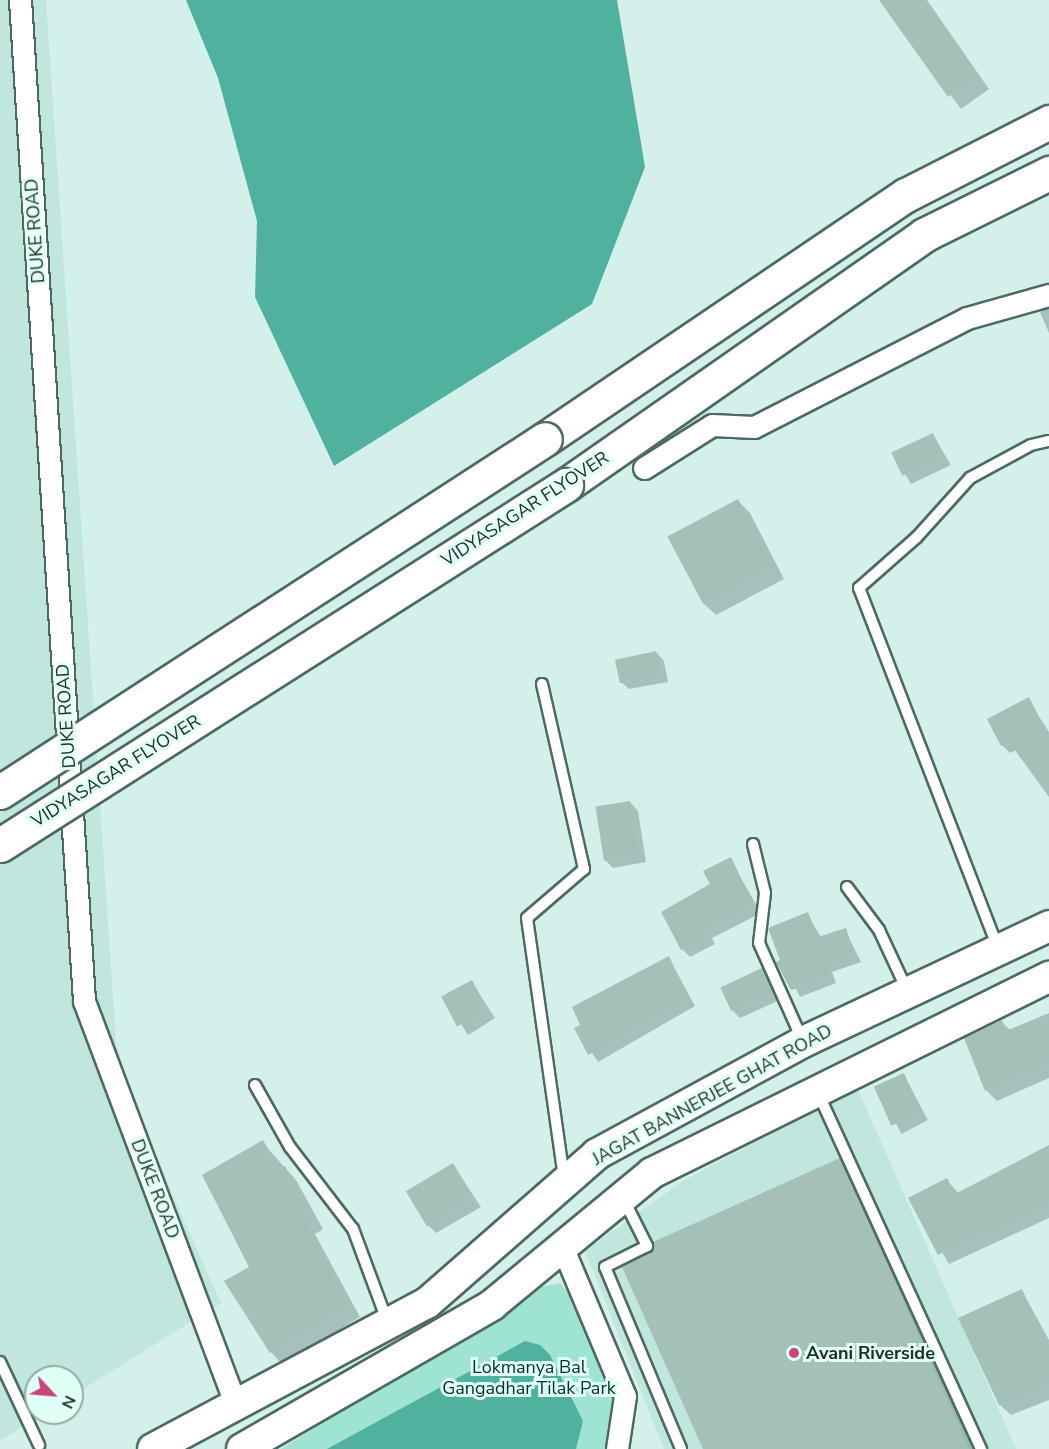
<!DOCTYPE html>
<style>
body{margin:0}
#map{position:relative;width:1049px;height:1449px;overflow:hidden;background:#d3f1ea;font-family:"Nunito Sans",sans-serif}
div>[style]{position:absolute}
.built>*{inset:0;background:#c0e6dd}
.green>*{inset:0;background:#9fe3d3}
.water>*{inset:0;background:#51b19f}
.shadow>*{inset:0;background:#0003;transform-origin:0 0}
.building>*{inset:0;background:#a3c0b9;transform-origin:0 0}
.roads{filter:drop-shadow(2px 0 #4e6963) drop-shadow(-2px 0 #4e6963) drop-shadow(0 2px #4e6963) drop-shadow(0 -2px #4e6963)}
.service>*{height:10px;margin:-5px;padding:0 5px;transform-origin:5px;border-radius:5px;background:#fff}
.minor>*{height:21px;margin:-10.5px;padding:0 10.5px;transform-origin:10.5px;border-radius:10.5px;background:#fff}
.secondary>*{height:30px;margin:-15px;padding:0 15px;transform-origin:15px;border-radius:15px;background:#fff}
.trunk>*{height:33px;margin:-16.5px;padding:0 16.5px;transform-origin:16.5px;border-radius:16.5px;background:#fff}
.bridges{filter:drop-shadow(2px 0 #4e6963) drop-shadow(-2px 0 #4e6963) drop-shadow(0 2px #4e6963) drop-shadow(0 -2px #4e6963)}
.trunk-bridge>*{height:33px;margin:-16.5px;padding:0 16.5px;transform-origin:16.5px;border-radius:16.5px;background:#fff}
.dots>*{width:16px;height:16px;translate:-50% -50%;box-sizing:border-box;border:3px solid #e0fff7;border-radius:50%}
span{translate:-50% -50%;white-space:nowrap;text-align:center;line-height:1.15;-webkit-text-stroke:6px #e0fff7;paint-order:stroke}
.street-label{font-size:18px;color:#222e2b}
.poi-label{font-size:18px;color:#222e2b;font-weight:700}
.left{translate:0 -50%;text-align:left}
.park-label{font-size:18px;color:#02322a}
.north{position:absolute;left:24px;top:1365px;width:60px;height:60px;box-sizing:border-box;background:#e0fff7;border:2px solid #94aba5;border-radius:50%;rotate:116deg;font-size:16px;font-weight:700;line-height:24px;text-align:center;color:#222e2b}
.north::after{content:'';display:block;margin:auto;width:21px;height:27px;background:#ce447d;clip-path:polygon(50% 0,100% 100%,50% 72%,0 100%)}
</style>
<div id="map">
<div class="built">
<i style="clip-path:polygon(0 0,46px 0,118px 1072px,221px 1303px,72px 1396px,72px 1377px,36px 1377px,36px 1413px,44px 1413px,0 1441px)"></i>
<i style="clip-path:polygon(857px 1087px,1016px 1449px,664px 1449px,585px 1251px,681px 1182px)"></i>
</div>
<div class="green">
<i style="clip-path:polygon(560px 1283px,571px 1297px,617px 1397px,617px 1449px,281px 1449px,542px 1287px)"></i>
</div>
<div class="water">
<i style="clip-path:polygon(186px 0,617px 0,645px 167px,592px 304px,334px 466px,255px 297px,257px 221px,218px 78px)"></i>
<i style="clip-path:polygon(525px 1341px,540px 1345px,550px 1355px,583px 1421px,576px 1449px,327px 1449px)"></i>
</div>
<div class="shadow">
<i style="clip-path:polygon(881px 0,927px 0,989px 89px,961px 109px)"></i>
<i style="clip-path:polygon(1049px 308px,1049px 333px,1040px 312px)"></i>
<i style="clip-path:polygon(933px 435px,951px 465px,911px 484px,893px 453px)"></i>
<i style="clip-path:polygon(738px 501px,750px 513px,784px 579px,716px 615px,703px 603px,669px 536px)"></i>
<i style="clip-path:polygon(656px 652px,664px 661px,668px 682px,629px 689px,620px 681px)"></i>
<i style="clip-path:polygon(1028px 699px,1049px 732px,1049px 795px,1016px 750px,1010px 753px,1002px 745px)"></i>
<i style="clip-path:polygon(630px 802px,638px 811px,646px 862px,613px 868px,605px 860px)"></i>
<i style="clip-path:polygon(730px 859px,761px 913px,712px 938px,715px 944px,690px 957px,682px 949px)"></i>
<i style="clip-path:polygon(807px 914px,821px 937px,845px 930px,861px 962px,832px 972px,836px 983px,800px 997px,782px 961px)"></i>
<i style="clip-path:polygon(669px 958px,695px 1006px,598px 1062px,576px 1029px)"></i>
<i style="clip-path:polygon(762px 970px,780px 1000px,740px 1018px,732px 1010px)"></i>
<i style="left:471px;top:981px;width:44px;height:32px;rotate:57deg"></i>
<i style="clip-path:polygon(1049px 1015px,1049px 1078px,997px 1101px,986px 1090px,1001px 1021px,1011px 1031px)"></i>
<i style="left:904px;top:1075px;width:51px;height:30px;rotate:62deg"></i>
<i style="clip-path:polygon(262px 1142px,296px 1180px,323px 1229px,315px 1234px,360px 1317px,282px 1364px,271px 1352px,251px 1268px)"></i>
<i style="clip-path:polygon(1049px 1147px,1049px 1218px,949px 1264px,910px 1198px,946px 1179px,959px 1194px)"></i>
<i style="clip-path:polygon(839px 1160px,855px 1176px,976px 1449px,704px 1449px)"></i>
<i style="clip-path:polygon(453px 1165px,481px 1207px,436px 1233px,428px 1225px)"></i>
<i style="clip-path:polygon(1022px 1291px,1049px 1340px,1049px 1400px,1011px 1415px,1000px 1405px,960px 1319px)"></i>
</div>
<div class="building">
<i style="clip-path:polygon(879px 0,925px 0,978px 76px,948px 97px)"></i>
<i style="left:933px;top:433px;width:26px;height:46px;rotate:65deg"></i>
<i style="left:738px;top:499px;width:76px;height:80px;rotate:62deg"></i>
<i style="left:656px;top:651px;width:24px;height:42px;rotate:78deg"></i>
<i style="clip-path:polygon(1029px 697px,1049px 737px,1049px 797px,1009px 742px,1001px 746px,987px 719px)"></i>
<i style="left:630px;top:801px;width:55px;height:35px;rotate:81deg"></i>
<i style="clip-path:polygon(731px 857px,754px 905px,705px 929px,708px 936px,681px 950px,661px 912px,710px 884px,703px 871px)"></i>
<i style="clip-path:polygon(808px 912px,818px 937px,846px 928px,855px 955px,826px 965px,830px 976px,791px 990px,776px 962px,780px 960px,768px 928px)"></i>
<i style="clip-path:polygon(669px 956px,688px 998px,588px 1055px,574px 1028px,580px 1025px,572px 1007px)"></i>
<i style="left:762px;top:968px;width:26px;height:46px;rotate:65deg"></i>
<i style="left:472px;top:980px;width:34px;height:35px;rotate:62deg"></i>
<i style="clip-path:polygon(1049px 1013px,1049px 1063px,985px 1091px,964px 1038px,1002px 1020px,1006px 1031px)"></i>
<i style="left:904px;top:1073px;width:43px;height:33px;rotate:66deg"></i>
<i style="clip-path:polygon(263px 1140px,279px 1169px,285px 1166px,312px 1217px,305px 1222px,349px 1305px,270px 1353px,224px 1281px,249px 1267px,202px 1175px)"></i>
<i style="clip-path:polygon(1049px 1145px,1049px 1204px,938px 1255px,908px 1198px,947px 1178px,955px 1194px)"></i>
<i style="clip-path:polygon(840px 1158px,969px 1449px,703px 1449px,622px 1267px,651px 1252px,653px 1242px)"></i>
<i style="left:453px;top:1163px;width:41px;height:55px;rotate:59deg"></i>
<i style="clip-path:polygon(1022px 1289px,1049px 1348px,1049px 1385px,999px 1405px,958px 1318px)"></i>
</div>
<div class="roads">
<div class="service">
<i style="left:542px;top:684px;width:190px;rotate:77.2deg"></i>
<i style="left:584px;top:869px;width:75px;rotate:139.3deg"></i>
<i style="left:527px;top:918px;width:263px;rotate:81.9deg"></i>
<i style="left:753px;top:844px;width:50px;rotate:76.2deg"></i>
<i style="left:765px;top:893px;width:50px;rotate:96.8deg"></i>
<i style="left:759px;top:943px;width:105px;rotate:65.9deg"></i>
<i style="left:847px;top:887px;width:54px;rotate:53.3deg"></i>
<i style="left:879px;top:930px;width:66px;rotate:65deg"></i>
<i style="left:998px;top:948px;width:386px;rotate:-111.1deg"></i>
<i style="left:859px;top:588px;width:76px;rotate:-41.3deg"></i>
<i style="left:916px;top:538px;width:81px;rotate:-48deg"></i>
<i style="left:970px;top:478px;width:69px;rotate:-28.4deg"></i>
<i style="left:1031px;top:445px;width:18px;rotate:-13deg"></i>
<i style="left:255px;top:1085px;width:71px;rotate:60.6deg"></i>
<i style="left:290px;top:1147px;width:103px;rotate:52.5deg"></i>
<i style="left:353px;top:1229px;width:100px;rotate:69.6deg"></i>
<i style="left:818px;top:1093px;width:392px;rotate:65.4deg"></i>
<i style="left:623px;top:1198px;width:54px;rotate:63.4deg"></i>
<i style="left:647px;top:1246px;width:47px;rotate:153.4deg"></i>
<i style="left:605px;top:1267px;width:197px;rotate:67.3deg"></i>
<i style="left:0;top:1362px;width:92px;rotate:64.8deg"></i>
</div>
<div class="minor">
<i style="left:20px;top:0;width:1003px;rotate:86.34deg"></i>
<i style="left:84px;top:1001px;width:432px;rotate:69.4deg"></i>
<i style="left:644px;top:468px;width:80px;rotate:-32.3deg"></i>
<i style="left:712px;top:425px;width:42px;rotate:2.7deg"></i>
<i style="left:754px;top:427px;width:239px;rotate:-27.1deg"></i>
<i style="left:967px;top:318px;width:85px;rotate:-15.7deg"></i>
<i style="left:561px;top:1244px;width:165px;rotate:67.2deg"></i>
<i style="left:625px;top:1396px;width:54px;rotate:98.6deg"></i>
</div>
<div class="secondary">
<i style="left:153px;top:1449px;width:310px;rotate:-28.1deg"></i>
<i style="left:427px;top:1303px;width:226px;rotate:-41.2deg"></i>
<i style="left:597px;top:1154px;width:234px;rotate:-28.5deg"></i>
<i style="left:803px;top:1042px;width:272px;rotate:-25.2deg"></i>
<i style="left:242px;top:1449px;width:289px;rotate:-29.9deg"></i>
<i style="left:492px;top:1305px;width:207px;rotate:-39.5deg"></i>
<i style="left:652px;top:1173px;width:443px;rotate:-26.3deg"></i>
</div>
<div class="trunk">
<i style="left:545px;top:439px;width:436px;rotate:-34.1deg"></i>
<i style="left:906px;top:195px;width:161px;rotate:-27deg"></i>
<i style="left:566px;top:485px;width:437px;rotate:-34.9deg"></i>
<i style="left:924px;top:235px;width:140px;rotate:-26.4deg"></i>
</div>
</div>
<div class="bridges">
<div class="trunk-bridge">
<i style="left:0;top:792px;width:649px;rotate:-32.93deg"></i>
<i style="left:0;top:845px;width:671px;rotate:-32.46deg"></i>
</div>
</div>
<div class="dots">
<i style="left:794px;top:1353px;background:#ce447d"></i>
</div>
<div class="street-label">
<span style="left:35px;top:231px;rotate:-94deg">DUKE ROAD</span>
<span style="left:525px;top:509px;rotate:-33deg">VIDYASAGAR FLYOVER</span>
<span style="left:66px;top:716px;rotate:-94deg">DUKE ROAD</span>
<span style="left:116px;top:771px;rotate:-32deg">VIDYASAGAR FLYOVER</span>
<span style="left:712px;top:1095px;rotate:-29deg">JAGAT BANNERJEE GHAT ROAD</span>
<span style="left:155px;top:1189px;rotate:69deg">DUKE ROAD</span>
</div>
<div class="poi-label">
<span class="left" style="left:806px;top:1353px">Avani Riverside</span>
</div>
<div class="park-label">
<span style="left:529px;top:1378px">Lokmanya Bal<br>Gangadhar Tilak Park</span>
</div>
<div class="north">N</div>
</div>
